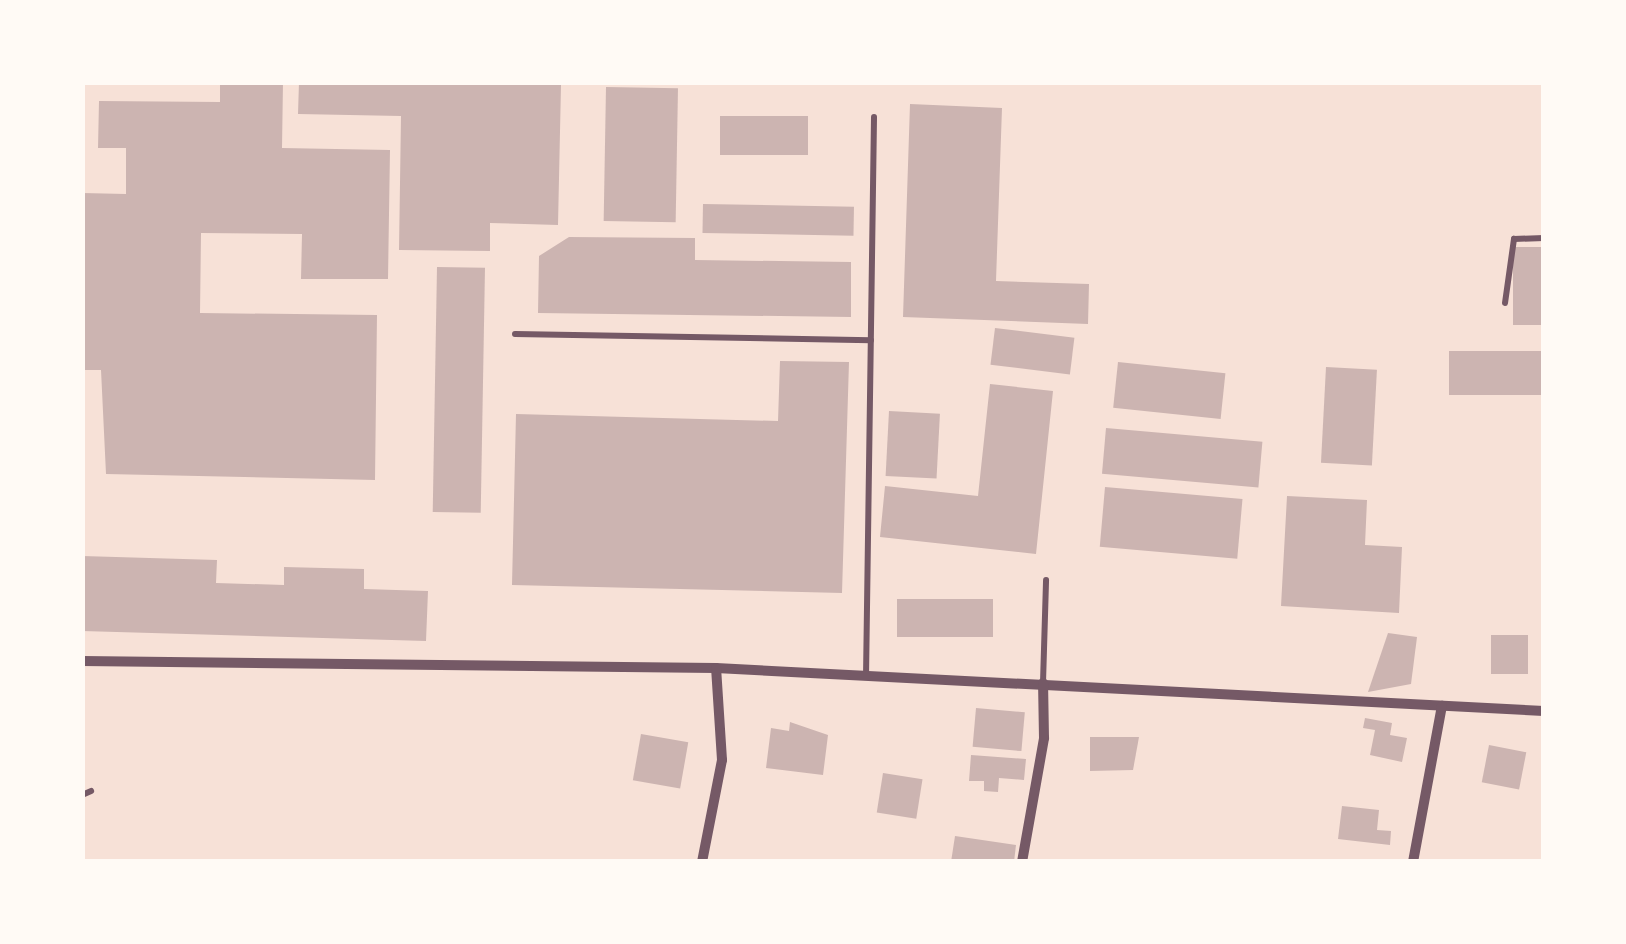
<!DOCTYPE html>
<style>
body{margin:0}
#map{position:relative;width:1626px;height:944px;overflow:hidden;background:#f7e1d7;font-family:Inter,sans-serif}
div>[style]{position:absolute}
.building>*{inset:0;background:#ccb4b1;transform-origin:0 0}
.service>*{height:6px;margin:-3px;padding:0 3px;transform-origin:3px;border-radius:3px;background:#755966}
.minor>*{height:10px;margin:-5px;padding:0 5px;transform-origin:5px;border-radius:5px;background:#755966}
span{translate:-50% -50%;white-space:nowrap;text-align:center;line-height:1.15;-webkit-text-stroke:9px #fffaf5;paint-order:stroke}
.frame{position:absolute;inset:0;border:85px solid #fffaf5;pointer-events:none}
</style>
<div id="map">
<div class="building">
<i style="clip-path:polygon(220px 82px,283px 82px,282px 148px,390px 150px,388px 279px,301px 279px,302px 234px,201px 233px,200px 313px,377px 315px,375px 480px,106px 474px,101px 370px,82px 370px,82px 193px,126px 194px,126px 148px,98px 148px,99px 101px,220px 102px)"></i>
<i style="clip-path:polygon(299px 82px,561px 85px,558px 225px,490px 223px,490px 251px,399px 250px,401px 116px,298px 114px)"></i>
<i style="left:606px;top:87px;width:72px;height:134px;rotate:1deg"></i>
<i style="clip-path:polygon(910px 104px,1002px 108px,996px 281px,1089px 284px,1088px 324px,903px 317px)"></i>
<i style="left:720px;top:116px;width:88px;height:39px"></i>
<i style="left:703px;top:204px;width:151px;height:29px;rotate:1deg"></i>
<i style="clip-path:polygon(569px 237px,695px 238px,695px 260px,851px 262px,851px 317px,538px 313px,539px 256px)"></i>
<i style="left:1544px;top:247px;width:78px;height:31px;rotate:90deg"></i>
<i style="left:437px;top:267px;width:48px;height:245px;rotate:1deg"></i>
<i style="left:995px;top:328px;width:80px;height:37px;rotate:7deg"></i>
<i style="left:1449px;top:351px;width:95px;height:44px"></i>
<i style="clip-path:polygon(780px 361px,849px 362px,842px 593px,512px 585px,516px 414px,778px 421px)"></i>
<i style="left:1118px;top:362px;width:108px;height:46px;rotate:6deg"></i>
<i style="left:1326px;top:367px;width:51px;height:96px;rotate:3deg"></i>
<i style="clip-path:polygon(990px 384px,1053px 391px,1036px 554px,880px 537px,885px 486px,978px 496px)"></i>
<i style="left:889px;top:411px;width:51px;height:65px;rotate:3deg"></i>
<i style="left:1106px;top:428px;width:157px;height:46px;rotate:5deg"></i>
<i style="left:1105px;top:487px;width:138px;height:60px;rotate:5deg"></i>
<i style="clip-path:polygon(1287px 496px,1367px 500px,1365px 545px,1402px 547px,1399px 613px,1281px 606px)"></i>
<i style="clip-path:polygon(82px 556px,217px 560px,216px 583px,284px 585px,284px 567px,364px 569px,364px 589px,428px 591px,426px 641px,82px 631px)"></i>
<i style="left:897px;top:599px;width:96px;height:38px"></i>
<i style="clip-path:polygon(1388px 633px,1417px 637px,1411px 684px,1368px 692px)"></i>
<i style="left:1491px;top:635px;width:37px;height:39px"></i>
<i style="left:976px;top:708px;width:49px;height:39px;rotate:5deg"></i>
<i style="clip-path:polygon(1365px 718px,1392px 723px,1390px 735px,1407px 738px,1402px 762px,1370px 755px,1375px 730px,1363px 728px)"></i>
<i style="clip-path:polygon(790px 722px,828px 735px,823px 775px,766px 768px,771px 728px,789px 731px)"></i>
<i style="left:641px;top:734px;width:48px;height:47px;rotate:10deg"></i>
<i style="clip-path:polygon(1090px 737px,1139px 737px,1133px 770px,1090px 771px)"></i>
<i style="left:1489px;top:745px;width:38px;height:38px;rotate:11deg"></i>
<i style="clip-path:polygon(971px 755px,1026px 759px,1024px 780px,999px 778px,998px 792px,984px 791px,984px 781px,969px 781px)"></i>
<i style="left:883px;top:773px;width:40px;height:40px;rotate:9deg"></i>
<i style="clip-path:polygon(1342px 806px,1379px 810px,1377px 830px,1391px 831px,1390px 845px,1338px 839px)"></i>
<i style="clip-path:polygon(955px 836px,1016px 845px,1014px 862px,951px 862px)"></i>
</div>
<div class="service">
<i style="left:1505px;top:303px;width:65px;rotate:-82deg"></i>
<i style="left:1514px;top:239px;width:30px;rotate:-2deg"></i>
<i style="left:515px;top:334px;width:356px;rotate:1deg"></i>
<i style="left:866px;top:677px;width:560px;rotate:-89.18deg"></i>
<i style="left:1043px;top:683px;width:103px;rotate:-88.3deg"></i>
<i style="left:82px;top:795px;width:10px;rotate:-24deg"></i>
</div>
<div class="minor">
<i style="left:82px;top:661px;width:634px;rotate:0.63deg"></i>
<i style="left:716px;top:668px;width:829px;rotate:2.97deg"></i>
<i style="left:702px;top:862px;width:104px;rotate:-78.9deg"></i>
<i style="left:722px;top:760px;width:92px;rotate:-93.7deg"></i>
<i style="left:1022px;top:862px;width:126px;rotate:-79.9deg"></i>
<i style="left:1044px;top:738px;width:55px;rotate:-91deg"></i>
<i style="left:1413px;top:862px;width:159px;rotate:-79.5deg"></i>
</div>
<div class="frame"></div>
</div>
